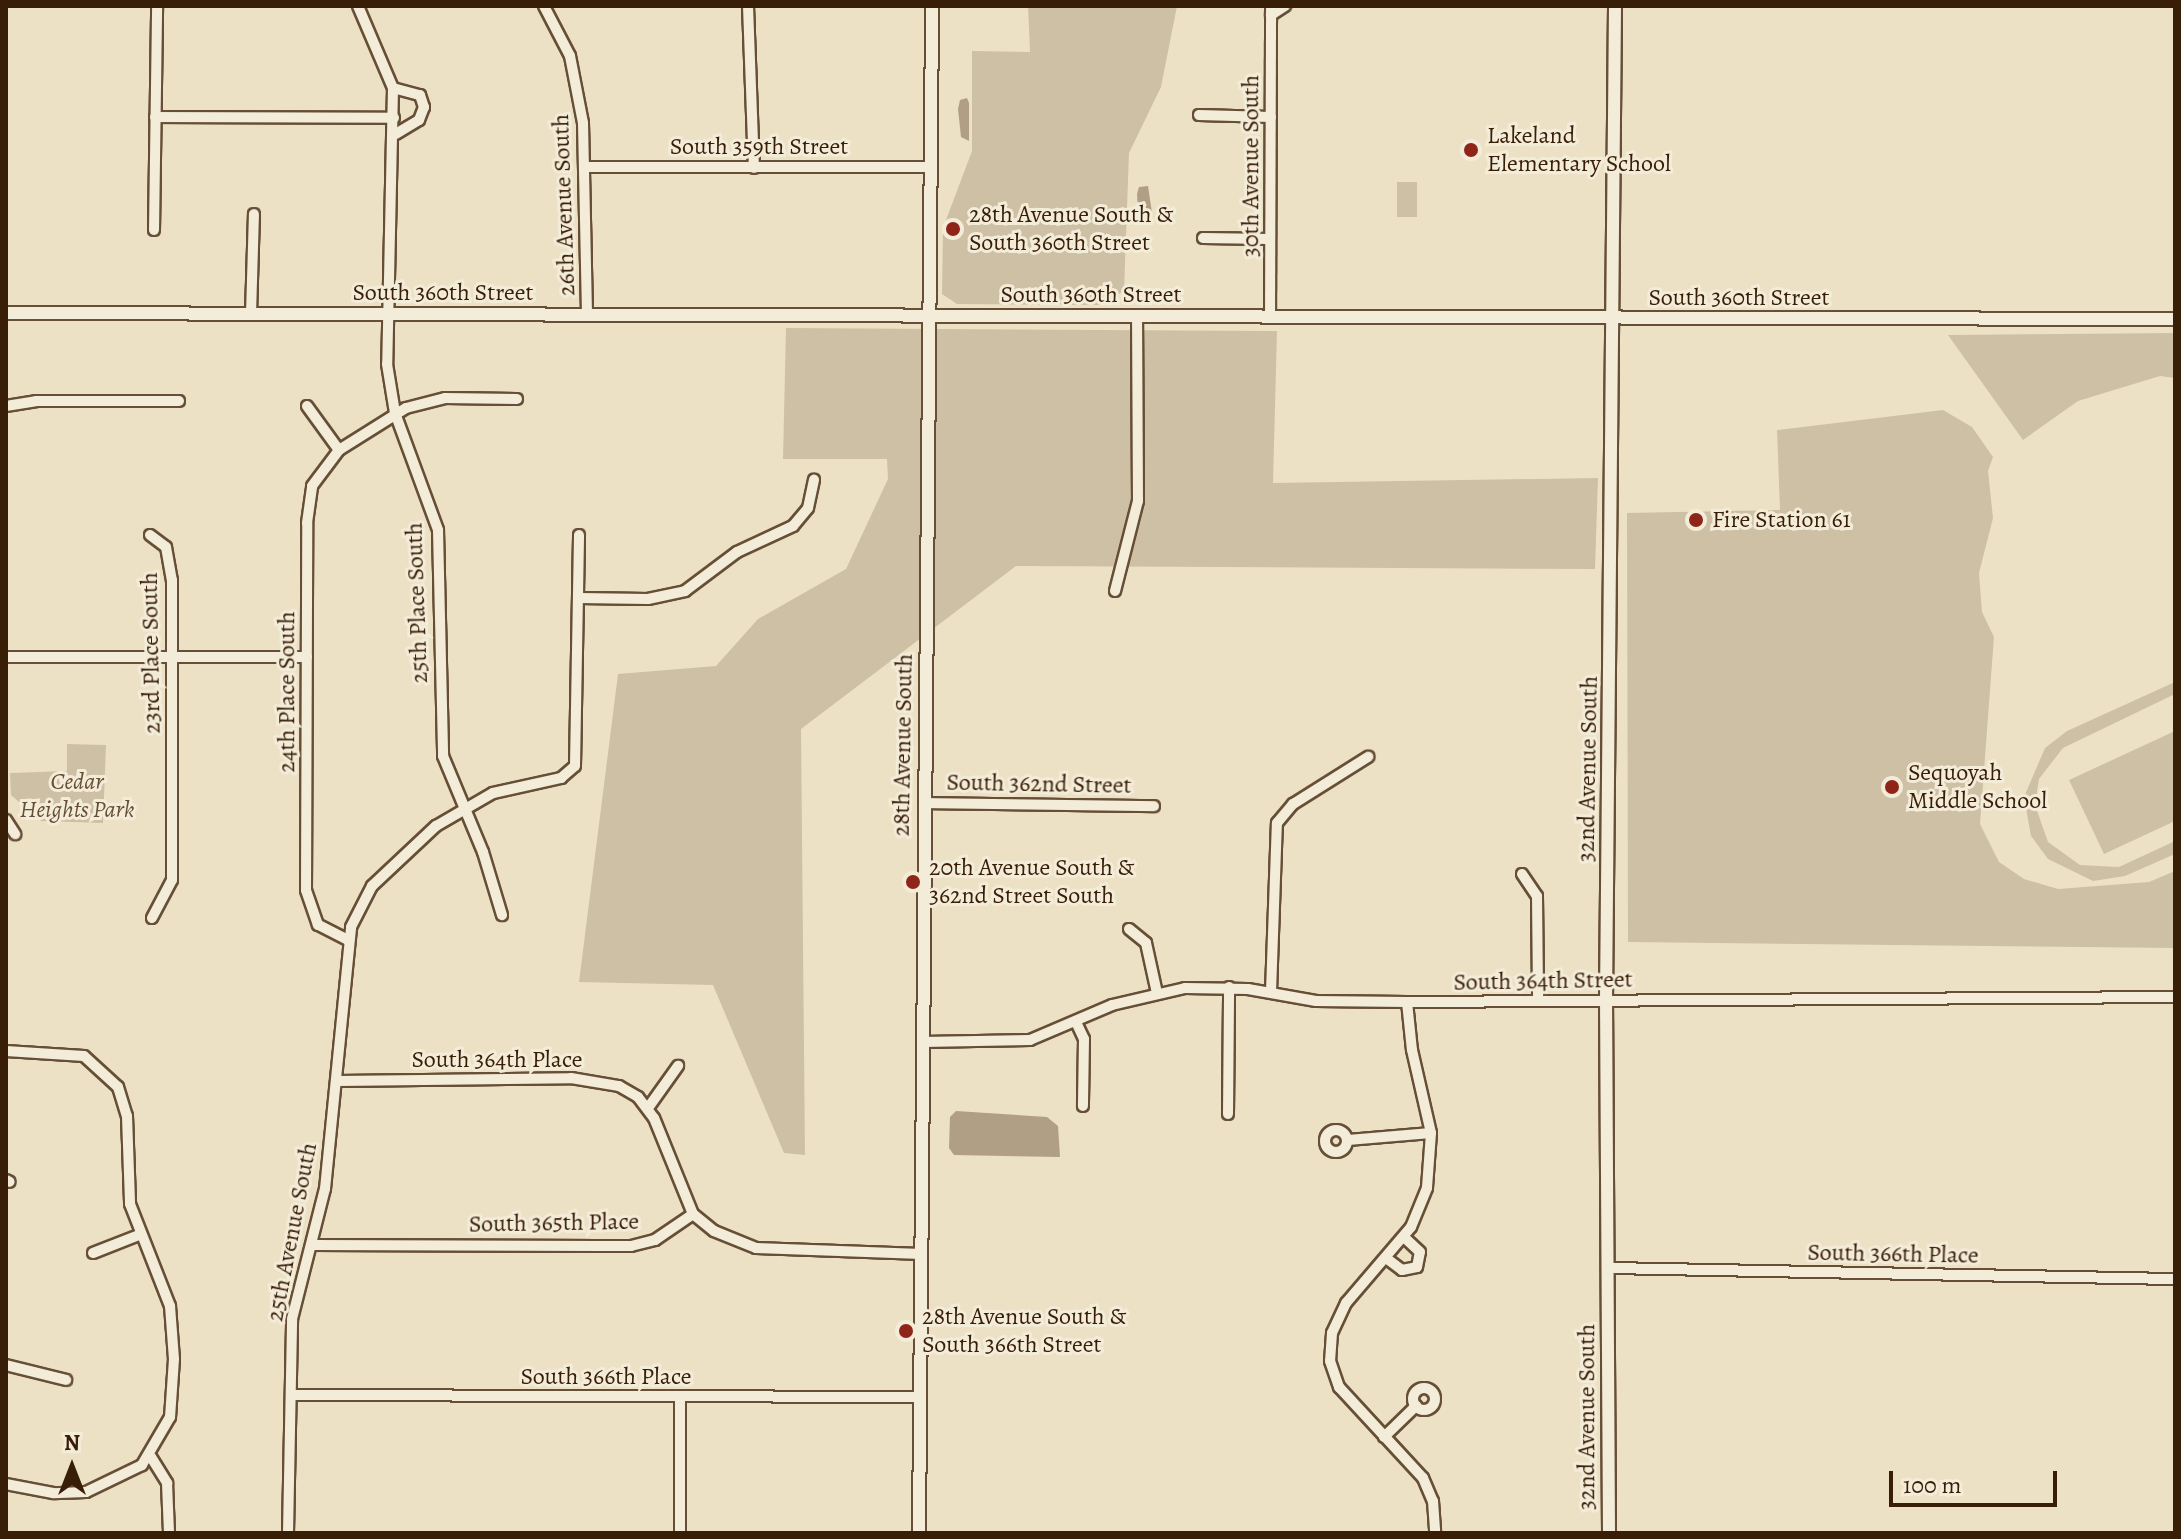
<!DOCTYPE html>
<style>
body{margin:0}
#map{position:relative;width:2181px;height:1539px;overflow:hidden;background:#ede1c5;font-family:Alegreya,serif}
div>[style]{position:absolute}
.green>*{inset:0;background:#cec0a5;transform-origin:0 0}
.water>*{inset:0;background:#b09f84}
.roads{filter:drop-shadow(2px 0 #664f36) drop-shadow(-2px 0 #664f36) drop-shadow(0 2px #664f36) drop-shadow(0 -2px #664f36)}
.minor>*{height:10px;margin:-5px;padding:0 5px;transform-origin:5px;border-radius:5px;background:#f3ecd9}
.minor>.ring{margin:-5px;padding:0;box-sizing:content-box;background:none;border:10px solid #f3ecd9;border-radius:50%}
.tertiary>*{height:12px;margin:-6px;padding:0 6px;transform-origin:6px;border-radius:6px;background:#f3ecd9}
.dots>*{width:22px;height:22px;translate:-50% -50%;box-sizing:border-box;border:4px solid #f3ecd9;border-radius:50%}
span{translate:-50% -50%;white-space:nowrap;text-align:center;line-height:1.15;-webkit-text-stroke:6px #f3ecd9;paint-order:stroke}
.poi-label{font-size:24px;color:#391e07}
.left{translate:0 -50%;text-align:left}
.street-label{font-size:24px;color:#391e07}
.park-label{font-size:24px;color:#664f36;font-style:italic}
.frame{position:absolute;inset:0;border:8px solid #391e07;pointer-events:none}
.north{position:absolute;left:32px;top:1427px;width:80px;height:80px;-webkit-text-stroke:6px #f3ecd9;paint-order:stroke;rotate:0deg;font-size:22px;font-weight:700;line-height:32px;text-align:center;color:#391e07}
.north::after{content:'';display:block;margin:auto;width:28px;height:36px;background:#391e07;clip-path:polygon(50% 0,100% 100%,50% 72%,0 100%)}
.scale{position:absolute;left:1889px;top:1471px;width:168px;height:36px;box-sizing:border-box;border:4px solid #391e07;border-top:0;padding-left:10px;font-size:24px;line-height:28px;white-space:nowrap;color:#391e07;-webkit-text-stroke:6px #f3ecd9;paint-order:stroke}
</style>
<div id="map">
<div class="green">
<i style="clip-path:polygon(1028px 6px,1177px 6px,1161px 87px,1129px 153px,1124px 291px,1099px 305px,957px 304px,942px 294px,943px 228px,972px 151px,972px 51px,1030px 52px)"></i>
<i style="left:1397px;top:182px;width:20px;height:35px"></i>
<i style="clip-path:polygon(786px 328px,1277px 331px,1273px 483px,1598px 478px,1595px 569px,1016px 566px,801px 729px,805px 1155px,784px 1153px,713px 985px,579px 982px,618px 674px,716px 666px,758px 619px,846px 569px,888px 479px,887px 459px,783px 459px)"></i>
<i style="clip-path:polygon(2175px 333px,2175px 378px,2160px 376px,2078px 401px,2023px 440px,1948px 335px)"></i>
<i style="clip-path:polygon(1943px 410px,1972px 427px,1993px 457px,1988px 471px,1993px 518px,1979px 573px,1982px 612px,1994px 637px,1980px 824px,1999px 862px,2024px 879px,2058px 889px,2149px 882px,2175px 871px,2175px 948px,1628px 942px,1627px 513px,1780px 510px,1777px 430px)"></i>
<i style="clip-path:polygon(2175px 682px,2175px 694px,2063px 748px,2039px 779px,2035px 805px,2048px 842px,2080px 865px,2119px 867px,2175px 841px,2175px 854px,2125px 876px,2093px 881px,2048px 859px,2031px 836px,2024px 797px,2045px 748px,2067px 731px)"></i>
<i style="clip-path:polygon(2175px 731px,2175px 821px,2104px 854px,2069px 780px)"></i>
<i style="clip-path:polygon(67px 744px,106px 745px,103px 823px,41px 821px,11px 795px,10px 773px,67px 771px)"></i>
</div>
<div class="water">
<i style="clip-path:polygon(967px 98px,969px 103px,969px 141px,961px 137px,958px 109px,960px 100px)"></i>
<i style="clip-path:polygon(1148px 186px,1152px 213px,1145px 216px,1138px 212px,1137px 194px,1139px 187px)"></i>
<i style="clip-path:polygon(956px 1111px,1047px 1117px,1058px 1126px,1060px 1157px,954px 1155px,949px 1148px,950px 1117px)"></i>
</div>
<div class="roads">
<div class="minor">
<i style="left:358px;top:6px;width:89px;rotate:66.9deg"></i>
<i style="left:393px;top:88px;width:276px;rotate:91.2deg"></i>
<i style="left:387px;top:364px;width:50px;rotate:80.7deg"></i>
<i style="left:395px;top:413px;width:125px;rotate:69.8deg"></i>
<i style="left:438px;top:530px;width:226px;rotate:88.7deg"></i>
<i style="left:443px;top:756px;width:104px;rotate:67.4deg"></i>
<i style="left:483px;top:852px;width:66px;rotate:73.2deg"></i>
<i style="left:544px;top:6px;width:56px;rotate:62.5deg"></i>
<i style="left:570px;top:56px;width:68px;rotate:79deg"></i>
<i style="left:583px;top:123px;width:192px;rotate:88.8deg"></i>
<i style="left:748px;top:6px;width:162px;rotate:87.9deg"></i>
<i style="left:1271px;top:15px;width:17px;rotate:-33deg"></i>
<i style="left:393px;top:88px;width:28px;rotate:15deg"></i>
<i style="left:420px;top:95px;width:13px;rotate:72deg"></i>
<i style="left:424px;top:107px;width:14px;rotate:111deg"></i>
<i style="left:419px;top:120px;width:27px;rotate:149deg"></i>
<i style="left:1199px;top:115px;width:72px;rotate:1.6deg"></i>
<i style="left:155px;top:117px;width:239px;rotate:0.2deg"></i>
<i style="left:587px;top:167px;width:344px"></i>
<i style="left:154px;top:230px;width:224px;rotate:-89.2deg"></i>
<i style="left:1203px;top:238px;width:67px;rotate:0.9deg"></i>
<i style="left:251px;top:314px;width:100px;rotate:-88.3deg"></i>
<i style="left:1270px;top:318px;width:312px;rotate:-89.8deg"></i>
<i style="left:6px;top:406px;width:30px;rotate:-9deg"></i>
<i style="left:36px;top:401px;width:143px"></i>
<i style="left:307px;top:406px;width:54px;rotate:54deg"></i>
<i style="left:150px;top:535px;width:20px;rotate:37deg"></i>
<i style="left:166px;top:547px;width:34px;rotate:80deg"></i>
<i style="left:172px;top:580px;width:300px;rotate:90deg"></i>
<i style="left:172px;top:880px;width:43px;rotate:117.8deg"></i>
<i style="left:1115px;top:591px;width:93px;rotate:-75.7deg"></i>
<i style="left:1138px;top:501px;width:184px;rotate:-90.3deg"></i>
<i style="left:579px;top:598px;width:69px;rotate:0.8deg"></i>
<i style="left:648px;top:599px;width:38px;rotate:-12deg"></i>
<i style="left:685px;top:591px;width:65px;rotate:-36.9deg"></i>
<i style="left:737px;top:552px;width:62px;rotate:-24.9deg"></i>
<i style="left:793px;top:526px;width:23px;rotate:-50deg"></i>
<i style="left:808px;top:508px;width:29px;rotate:-78deg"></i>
<i style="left:6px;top:657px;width:301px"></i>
<i style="left:925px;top:803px;width:229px;rotate:0.8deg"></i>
<i style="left:6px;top:820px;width:17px;rotate:57deg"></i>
<i style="left:1522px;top:874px;width:27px;rotate:56deg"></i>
<i style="left:1537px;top:896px;width:104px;rotate:89.4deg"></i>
<i style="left:1129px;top:929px;width:22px;rotate:39deg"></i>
<i style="left:1146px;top:943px;width:51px;rotate:77.6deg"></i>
<i style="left:348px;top:940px;width:34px;rotate:-153deg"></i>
<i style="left:318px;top:925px;width:37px;rotate:-109deg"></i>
<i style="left:306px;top:890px;width:367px;rotate:-89.8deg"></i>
<i style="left:307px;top:523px;width:37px;rotate:-82deg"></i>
<i style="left:312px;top:486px;width:45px;rotate:-53.1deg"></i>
<i style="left:339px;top:450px;width:79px;rotate:-32.1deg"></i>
<i style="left:406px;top:408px;width:40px;rotate:-14.4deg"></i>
<i style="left:445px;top:398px;width:72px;rotate:0.8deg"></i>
<i style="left:1271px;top:992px;width:169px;rotate:-88deg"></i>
<i style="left:1277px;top:823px;width:25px;rotate:-50deg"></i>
<i style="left:1293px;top:804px;width:89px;rotate:-32.1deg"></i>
<i style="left:1407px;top:1002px;width:48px;rotate:84.1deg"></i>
<i style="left:1412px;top:1050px;width:85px;rotate:77.1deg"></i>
<i style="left:1431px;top:1133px;width:55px;rotate:94.2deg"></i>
<i style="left:1427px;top:1188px;width:42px;rotate:112.3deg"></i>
<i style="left:1411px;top:1227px;width:100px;rotate:130.5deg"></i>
<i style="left:1346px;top:1303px;width:33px;rotate:115deg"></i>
<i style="left:1332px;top:1333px;width:28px;rotate:94deg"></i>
<i style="left:1330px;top:1361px;width:28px;rotate:71deg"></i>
<i style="left:1339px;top:1387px;width:124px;rotate:47.3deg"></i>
<i style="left:1423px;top:1478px;width:25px;rotate:67deg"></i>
<i style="left:1433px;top:1501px;width:32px;rotate:86deg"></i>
<i style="left:1076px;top:1022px;width:19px;rotate:65deg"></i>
<i style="left:1084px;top:1039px;width:67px;rotate:90.9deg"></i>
<i style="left:923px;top:1042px;width:107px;rotate:-1.1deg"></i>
<i style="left:1030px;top:1040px;width:89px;rotate:-23.1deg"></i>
<i style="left:1112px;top:1005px;width:75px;rotate:-13.1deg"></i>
<i style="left:1185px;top:988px;width:63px;rotate:0.9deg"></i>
<i style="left:1248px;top:989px;width:69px;rotate:10deg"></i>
<i style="left:1316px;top:1001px;width:91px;rotate:0.6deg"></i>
<i style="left:1407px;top:1002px;width:768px;rotate:-0.37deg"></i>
<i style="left:6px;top:1051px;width:78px;rotate:3.7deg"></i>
<i style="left:84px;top:1056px;width:46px;rotate:42.4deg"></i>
<i style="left:118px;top:1087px;width:30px;rotate:73deg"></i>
<i style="left:127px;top:1116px;width:88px;rotate:88deg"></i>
<i style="left:130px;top:1204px;width:110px;rotate:68.6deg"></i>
<i style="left:170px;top:1306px;width:53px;rotate:85.7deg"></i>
<i style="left:174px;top:1359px;width:58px;rotate:93.9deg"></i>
<i style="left:170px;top:1417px;width:56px;rotate:120.3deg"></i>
<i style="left:142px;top:1465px;width:62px;rotate:154.3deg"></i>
<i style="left:86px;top:1492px;width:33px;rotate:178deg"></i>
<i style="left:53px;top:1493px;width:48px;rotate:-169.2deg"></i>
<i style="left:338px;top:1081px;width:233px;rotate:-0.7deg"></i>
<i style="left:571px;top:1078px;width:49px;rotate:9.5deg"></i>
<i style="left:619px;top:1086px;width:22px;rotate:30deg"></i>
<i style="left:638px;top:1097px;width:26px;rotate:53deg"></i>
<i style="left:654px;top:1118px;width:104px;rotate:67.9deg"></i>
<i style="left:648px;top:1108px;width:52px;rotate:-54.5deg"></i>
<i style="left:1228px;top:1114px;width:127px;rotate:-89.5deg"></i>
<i class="ring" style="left:1325px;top:1130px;width:12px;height:12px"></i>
<i style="left:1348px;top:1140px;width:83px;rotate:-4.8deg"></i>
<i style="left:6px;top:1180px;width:4px;rotate:27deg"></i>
<i style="left:313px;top:1245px;width:318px;rotate:0.2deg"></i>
<i style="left:631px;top:1246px;width:25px;rotate:-14deg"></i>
<i style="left:655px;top:1240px;width:46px;rotate:-34.4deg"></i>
<i style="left:693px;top:1214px;width:27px;rotate:39deg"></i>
<i style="left:714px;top:1231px;width:45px;rotate:22deg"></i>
<i style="left:756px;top:1248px;width:166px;rotate:2.1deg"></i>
<i style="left:93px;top:1253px;width:49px;rotate:-21.4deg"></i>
<i style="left:1386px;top:1258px;width:20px;rotate:37deg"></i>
<i style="left:1402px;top:1270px;width:15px;rotate:-11deg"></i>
<i style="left:1417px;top:1267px;width:15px;rotate:-79deg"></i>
<i style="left:1420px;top:1252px;width:22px;rotate:-137deg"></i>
<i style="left:1610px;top:1268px;width:565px;rotate:1.12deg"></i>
<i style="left:6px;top:1365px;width:62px;rotate:14deg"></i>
<i class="ring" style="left:1413px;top:1388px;width:12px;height:12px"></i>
<i style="left:292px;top:1395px;width:628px;rotate:0.18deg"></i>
<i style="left:1384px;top:1437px;width:45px;rotate:-44.1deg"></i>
<i style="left:151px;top:1457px;width:31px;rotate:58deg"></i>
<i style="left:167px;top:1483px;width:50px;rotate:87.7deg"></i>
<i style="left:288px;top:1533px;width:214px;rotate:-88.9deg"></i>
<i style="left:292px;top:1319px;width:134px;rotate:-75.8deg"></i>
<i style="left:325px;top:1189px;width:263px;rotate:-84.3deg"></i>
<i style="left:351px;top:927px;width:46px;rotate:-62.9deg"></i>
<i style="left:372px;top:886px;width:88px;rotate:-43.2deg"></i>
<i style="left:436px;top:826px;width:66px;rotate:-30.1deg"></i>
<i style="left:493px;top:793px;width:70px;rotate:-12.4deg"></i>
<i style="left:561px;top:778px;width:18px;rotate:-41deg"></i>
<i style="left:575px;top:766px;width:231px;rotate:-89deg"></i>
<i style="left:680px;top:1533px;width:136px;rotate:-90deg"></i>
</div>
<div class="tertiary">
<i style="left:6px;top:313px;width:2169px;rotate:0.16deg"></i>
<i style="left:919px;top:1533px;width:1527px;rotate:-89.51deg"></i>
<i style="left:1609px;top:1533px;width:534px;rotate:-90.32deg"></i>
<i style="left:1606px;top:999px;width:993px;rotate:-89.48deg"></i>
</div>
</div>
<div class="dots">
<i style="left:1471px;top:150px;background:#8f2418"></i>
<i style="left:953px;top:229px;background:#8f2418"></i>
<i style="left:1696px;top:520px;background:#8f2418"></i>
<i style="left:1892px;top:787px;background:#8f2418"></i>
<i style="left:913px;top:882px;background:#8f2418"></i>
<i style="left:906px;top:1331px;background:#8f2418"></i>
</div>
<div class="poi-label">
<span class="left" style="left:1487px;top:150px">Lakeland<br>Elementary School</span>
<span class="left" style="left:969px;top:229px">28th Avenue South &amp;<br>South 360th Street</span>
<span class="left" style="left:1712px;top:520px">Fire Station 61</span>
<span class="left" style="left:1908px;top:787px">Sequoyah<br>Middle School</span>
<span class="left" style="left:929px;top:882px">20th Avenue South &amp;<br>362nd Street South</span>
<span class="left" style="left:922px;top:1331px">28th Avenue South &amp;<br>South 366th Street</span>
</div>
<div class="street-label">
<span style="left:759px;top:147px">South 359th Street</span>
<span style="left:1251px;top:166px;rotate:-90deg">30th Avenue South</span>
<span style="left:564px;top:205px;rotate:-92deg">26th Avenue South</span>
<span style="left:443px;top:293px">South 360th Street</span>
<span style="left:1091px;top:295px">South 360th Street</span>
<span style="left:1739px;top:298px">South 360th Street</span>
<span style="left:417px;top:603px;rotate:-92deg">25th Place South</span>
<span style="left:151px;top:653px;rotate:-91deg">23rd Place South</span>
<span style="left:287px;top:692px;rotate:-90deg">24th Place South</span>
<span style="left:903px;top:745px;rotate:-89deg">28th Avenue South</span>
<span style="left:1588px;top:769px;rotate:-89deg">32nd Avenue South</span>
<span style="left:1039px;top:784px;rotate:1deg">South 362nd Street</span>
<span style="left:1543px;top:981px;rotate:-1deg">South 364th Street</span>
<span style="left:497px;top:1060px">South 364th Place</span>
<span style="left:554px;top:1223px;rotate:-1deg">South 365th Place</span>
<span style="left:292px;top:1232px;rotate:-79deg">25th Avenue South</span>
<span style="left:1893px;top:1254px;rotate:1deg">South 366th Place</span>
<span style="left:606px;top:1377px">South 366th Place</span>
<span style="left:1587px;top:1417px;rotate:-90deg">32nd Avenue South</span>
</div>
<div class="park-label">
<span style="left:77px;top:796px">Cedar<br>Heights Park</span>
</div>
<div class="frame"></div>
<div class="north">N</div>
<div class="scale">100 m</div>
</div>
